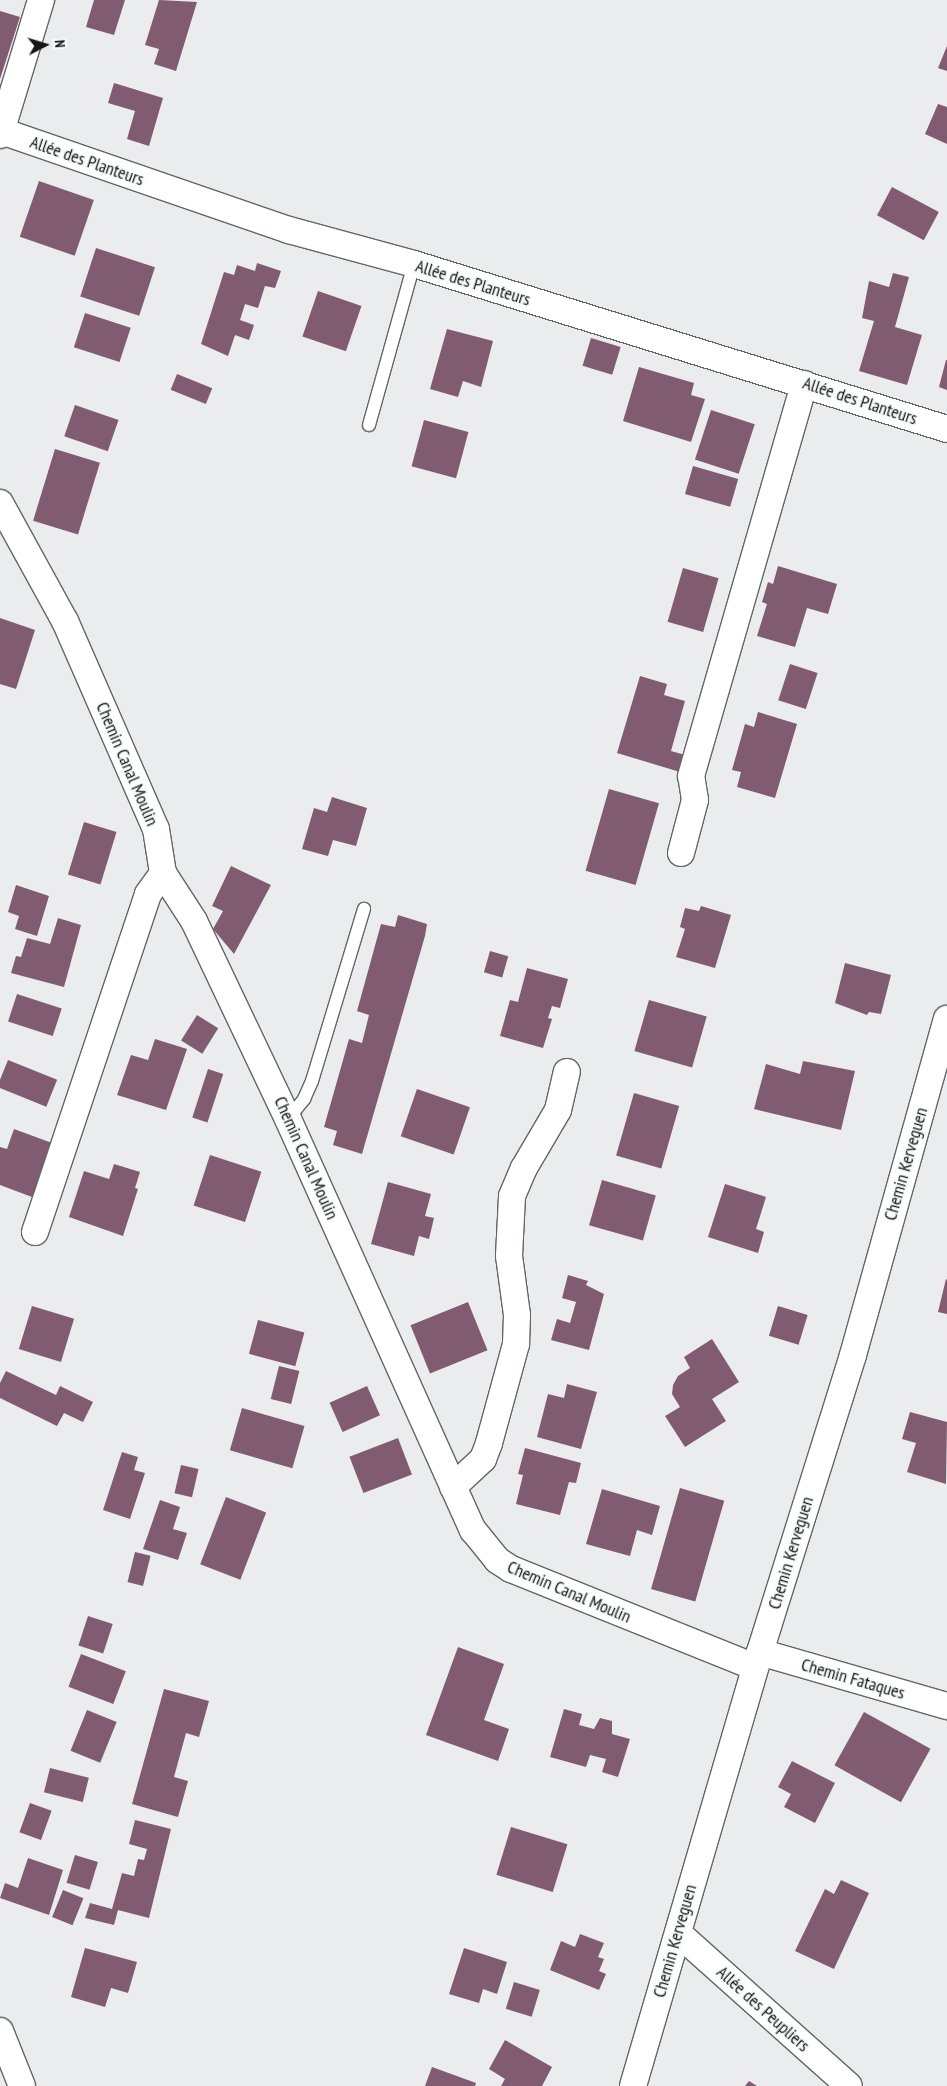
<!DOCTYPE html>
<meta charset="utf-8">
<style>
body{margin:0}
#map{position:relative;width:947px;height:2086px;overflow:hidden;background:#ebecee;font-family:"PT Sans Narrow",sans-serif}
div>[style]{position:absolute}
.building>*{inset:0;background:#815b6f;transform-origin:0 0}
.roads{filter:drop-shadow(1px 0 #646567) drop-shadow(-1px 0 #646567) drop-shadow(0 1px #646567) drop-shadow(0 -1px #646567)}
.service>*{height:12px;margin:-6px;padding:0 6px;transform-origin:6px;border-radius:6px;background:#fff}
.minor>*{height:26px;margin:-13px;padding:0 13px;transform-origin:13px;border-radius:13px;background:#fff}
span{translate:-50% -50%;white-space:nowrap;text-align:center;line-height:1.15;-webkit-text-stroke:4px #f9fafb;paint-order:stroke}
.street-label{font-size:18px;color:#161617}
.north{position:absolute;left:20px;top:20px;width:50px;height:50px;-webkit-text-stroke:4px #f9fafb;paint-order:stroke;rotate:85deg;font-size:14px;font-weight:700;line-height:20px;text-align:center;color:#161617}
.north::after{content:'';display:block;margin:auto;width:18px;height:22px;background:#161617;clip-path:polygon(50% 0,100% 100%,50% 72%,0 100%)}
</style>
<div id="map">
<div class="building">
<i style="clip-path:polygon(94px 0,125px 0,114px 35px,86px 27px)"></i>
<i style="clip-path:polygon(159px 0,197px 2px,176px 71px,154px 64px,159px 49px,145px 45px)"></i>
<i style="clip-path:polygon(0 11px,20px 17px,0 79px)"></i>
<i style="clip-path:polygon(947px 46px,947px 71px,938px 68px)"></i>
<i style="clip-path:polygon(114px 83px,163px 98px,149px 146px,127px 139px,135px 111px,108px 103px)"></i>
<i style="clip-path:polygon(938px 104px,947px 107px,947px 144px,925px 134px)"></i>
<i style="left:39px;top:181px;width:58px;height:59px;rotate:19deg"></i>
<i style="left:892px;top:187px;width:53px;height:32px;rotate:28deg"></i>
<i style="left:96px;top:248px;width:62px;height:51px;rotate:18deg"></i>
<i style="clip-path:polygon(257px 263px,281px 271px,275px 288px,265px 286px,258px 308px,245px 304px,240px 320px,254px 325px,249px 340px,235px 335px,228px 356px,201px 344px,224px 272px,234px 275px,237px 265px,255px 271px)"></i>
<i style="clip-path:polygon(893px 273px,909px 277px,895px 327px,922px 335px,907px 385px,859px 371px,874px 321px,862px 318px,869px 281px,889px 287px)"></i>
<i style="left:318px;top:291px;width:46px;height:48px;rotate:19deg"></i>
<i style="left:85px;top:313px;width:48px;height:36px;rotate:18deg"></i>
<i style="clip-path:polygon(447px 329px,493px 341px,481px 387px,463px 381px,458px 397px,430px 389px)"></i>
<i style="left:591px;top:338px;width:31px;height:29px;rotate:17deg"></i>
<i style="clip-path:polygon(946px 360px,947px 360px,947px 390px,939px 387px)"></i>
<i style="clip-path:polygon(639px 367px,694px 383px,691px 395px,705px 399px,691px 442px,623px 421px)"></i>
<i style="left:177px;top:374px;width:38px;height:17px;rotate:22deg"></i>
<i style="left:75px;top:405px;width:46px;height:33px;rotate:19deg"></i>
<i style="left:711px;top:410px;width:46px;height:52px;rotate:18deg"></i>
<i style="left:424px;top:420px;width:46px;height:48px;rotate:15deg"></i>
<i style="left:55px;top:449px;width:47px;height:75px;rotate:17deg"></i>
<i style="left:693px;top:466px;width:47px;height:29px;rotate:16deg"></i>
<i style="clip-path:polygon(778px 566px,837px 584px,828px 614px,807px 608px,795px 647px,757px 636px,767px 604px,762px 602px,768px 582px,773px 584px)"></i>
<i style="left:683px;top:568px;width:37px;height:56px;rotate:16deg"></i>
<i style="clip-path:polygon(0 618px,35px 630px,16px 689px,0 684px)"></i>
<i style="left:790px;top:664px;width:29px;height:38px;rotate:18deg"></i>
<i style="clip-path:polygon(640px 676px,667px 684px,664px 695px,685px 701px,671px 751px,685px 755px,680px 772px,617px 753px)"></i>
<i style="clip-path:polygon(758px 712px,797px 724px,775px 798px,737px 787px,741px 772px,732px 770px,745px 724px,754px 727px)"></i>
<i style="left:609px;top:789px;width:52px;height:85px;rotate:16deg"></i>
<i style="clip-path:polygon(332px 797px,367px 808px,356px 846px,333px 840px,328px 856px,302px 849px,314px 808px,327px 812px)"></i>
<i style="left:84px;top:822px;width:34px;height:55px;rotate:17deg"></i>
<i style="clip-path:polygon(231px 866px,271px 885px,234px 954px,213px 929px,223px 911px,212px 906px)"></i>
<i style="clip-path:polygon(16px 885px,49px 896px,37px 936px,15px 929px,19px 916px,8px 912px)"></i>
<i style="clip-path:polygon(701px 906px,731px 915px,715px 968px,676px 957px,685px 929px,680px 927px,685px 908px,699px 911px)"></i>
<i style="clip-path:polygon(398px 915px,427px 924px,425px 936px,362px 1154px,333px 1145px,337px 1131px,324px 1127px,349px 1039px,362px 1043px,369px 1015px,357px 1011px,381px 924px,395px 927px)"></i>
<i style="clip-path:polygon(58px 918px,81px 925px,64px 987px,11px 973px,16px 956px,21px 957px,27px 938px,50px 944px)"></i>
<i style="left:490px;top:951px;width:19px;height:22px;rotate:16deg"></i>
<i style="clip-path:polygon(845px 963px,891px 975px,881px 1014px,869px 1012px,867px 1015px,835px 1003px)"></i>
<i style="clip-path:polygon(527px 968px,568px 979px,560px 1008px,552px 1006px,548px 1018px,552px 1019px,543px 1048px,500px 1036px,510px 1000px,518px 1002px)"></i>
<i style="left:17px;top:994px;width:47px;height:29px;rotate:18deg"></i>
<i style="left:649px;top:1000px;width:60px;height:53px;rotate:16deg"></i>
<i style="left:197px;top:1015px;width:25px;height:30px;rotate:32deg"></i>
<i style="clip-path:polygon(155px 1039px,187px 1049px,166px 1110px,117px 1095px,131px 1055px,148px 1060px)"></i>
<i style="left:8px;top:1060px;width:53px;height:29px;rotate:22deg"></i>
<i style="clip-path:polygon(803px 1061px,855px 1071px,841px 1130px,754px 1109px,766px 1064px,800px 1074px)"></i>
<i style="left:208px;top:1069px;width:16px;height:51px;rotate:18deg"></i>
<i style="left:417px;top:1089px;width:56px;height:50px;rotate:19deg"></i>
<i style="left:634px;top:1093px;width:47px;height:65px;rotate:16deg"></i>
<i style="clip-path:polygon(14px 1129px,52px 1143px,32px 1197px,0 1185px,0 1147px,7px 1149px)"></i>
<i style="left:210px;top:1155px;width:54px;height:53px;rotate:18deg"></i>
<i style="clip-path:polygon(114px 1164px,140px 1172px,135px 1188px,138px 1189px,123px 1236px,69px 1217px,84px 1171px,109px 1179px)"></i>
<i style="left:602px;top:1180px;width:56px;height:47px;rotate:16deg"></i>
<i style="clip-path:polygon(388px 1182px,431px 1194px,425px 1216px,434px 1218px,429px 1239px,419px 1236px,414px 1256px,371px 1244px)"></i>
<i style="clip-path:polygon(725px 1184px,766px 1197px,756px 1229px,764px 1232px,758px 1253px,708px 1237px)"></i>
<i style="clip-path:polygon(568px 1275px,588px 1281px,586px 1285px,604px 1294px,589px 1350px,551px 1340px,557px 1319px,570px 1323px,576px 1302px,562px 1298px)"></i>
<i style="clip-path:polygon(946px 1279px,947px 1280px,947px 1314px,938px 1312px)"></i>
<i style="left:468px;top:1302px;width:52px;height:62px;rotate:68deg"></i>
<i style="left:32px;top:1306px;width:44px;height:45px;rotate:17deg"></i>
<i style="left:778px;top:1306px;width:31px;height:31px;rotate:17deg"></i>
<i style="left:258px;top:1320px;width:48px;height:35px;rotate:15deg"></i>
<i style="clip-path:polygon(712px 1339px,739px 1382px,712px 1399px,726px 1421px,685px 1447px,665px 1416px,680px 1407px,672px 1394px,673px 1385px,678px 1376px,690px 1368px,684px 1357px)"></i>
<i style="left:279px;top:1366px;width:21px;height:34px;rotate:14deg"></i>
<i style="clip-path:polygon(6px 1371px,56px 1395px,60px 1386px,93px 1402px,83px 1422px,64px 1413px,57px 1426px,0 1398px,0 1383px)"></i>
<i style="clip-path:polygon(567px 1384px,597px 1392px,581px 1449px,537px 1437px,548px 1394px,564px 1398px)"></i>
<i style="left:367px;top:1386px;width:32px;height:41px;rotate:66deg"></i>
<i style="left:242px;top:1408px;width:65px;height:44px;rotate:16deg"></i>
<i style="clip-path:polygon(910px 1412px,947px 1422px,946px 1484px,907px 1472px,916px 1443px,902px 1439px)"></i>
<i style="left:398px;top:1438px;width:39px;height:52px;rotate:69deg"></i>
<i style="clip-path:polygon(525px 1448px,581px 1463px,576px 1483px,569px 1482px,560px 1515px,516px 1504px,523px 1475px,518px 1474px)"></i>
<i style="clip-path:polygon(122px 1452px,138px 1457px,134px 1470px,145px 1473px,130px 1519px,103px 1510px)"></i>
<i style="left:181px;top:1465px;width:18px;height:29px;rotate:13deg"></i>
<i style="left:680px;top:1488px;width:46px;height:105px;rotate:16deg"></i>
<i style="clip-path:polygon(602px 1489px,660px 1506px,652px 1535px,637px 1530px,630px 1556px,586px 1544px)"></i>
<i style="left:226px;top:1497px;width:43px;height:72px;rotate:21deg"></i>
<i style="clip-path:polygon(160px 1500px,180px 1507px,173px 1529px,187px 1533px,178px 1560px,143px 1549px)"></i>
<i style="left:135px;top:1552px;width:16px;height:31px;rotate:14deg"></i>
<i style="left:88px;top:1616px;width:26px;height:31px;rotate:18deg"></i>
<i style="clip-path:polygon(458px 1647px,504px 1664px,484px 1720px,509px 1729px,498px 1761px,426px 1735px)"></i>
<i style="left:81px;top:1654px;width:48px;height:35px;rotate:21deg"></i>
<i style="clip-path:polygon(164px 1689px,209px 1701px,199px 1737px,186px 1733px,174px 1777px,188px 1781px,178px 1817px,132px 1804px)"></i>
<i style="clip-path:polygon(564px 1709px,582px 1714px,579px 1725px,594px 1729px,600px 1718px,612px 1721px,612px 1734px,630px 1739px,618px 1777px,602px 1772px,606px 1759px,590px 1755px,586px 1767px,550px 1757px)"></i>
<i style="left:87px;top:1710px;width:32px;height:44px;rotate:22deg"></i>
<i style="left:864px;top:1712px;width:76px;height:61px;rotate:29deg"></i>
<i style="clip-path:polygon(792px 1761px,835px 1783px,815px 1823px,784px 1807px,791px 1794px,778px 1787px)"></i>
<i style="left:50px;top:1768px;width:40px;height:25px;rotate:14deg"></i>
<i style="left:30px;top:1803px;width:23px;height:31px;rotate:20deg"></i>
<i style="clip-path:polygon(135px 1820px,171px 1829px,149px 1918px,118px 1910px,114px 1925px,85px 1918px,90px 1903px,112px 1909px,122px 1873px,134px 1876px,138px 1859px,144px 1860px,147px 1849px,129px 1844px)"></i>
<i style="left:511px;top:1827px;width:59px;height:50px;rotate:17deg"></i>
<i style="left:75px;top:1855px;width:24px;height:29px;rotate:17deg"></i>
<i style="clip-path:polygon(28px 1858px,63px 1870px,49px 1915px,0 1898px,5px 1883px,18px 1888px)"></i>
<i style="clip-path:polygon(841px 1880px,869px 1893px,834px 1969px,795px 1951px,825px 1889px,834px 1894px)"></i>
<i style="left:63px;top:1890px;width:22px;height:29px;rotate:22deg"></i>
<i style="clip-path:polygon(580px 1934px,604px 1943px,598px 1957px,604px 1959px,599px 1971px,606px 1974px,599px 1990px,550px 1970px,561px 1941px,575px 1947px)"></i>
<i style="clip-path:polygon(85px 1948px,137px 1962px,128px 1993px,111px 1988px,105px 2007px,71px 1997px)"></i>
<i style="clip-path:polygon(464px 1948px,507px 1962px,497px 1994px,483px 1989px,479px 2003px,449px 1994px)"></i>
<i style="left:514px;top:1982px;width:27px;height:28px;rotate:17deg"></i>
<i style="clip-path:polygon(505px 2040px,552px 2067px,542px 2086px,501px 2086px,505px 2079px,489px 2069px)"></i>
<i style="clip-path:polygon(432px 2067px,476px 2083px,475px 2086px,425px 2086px)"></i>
<i style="clip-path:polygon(749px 2081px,757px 2086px,745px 2086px)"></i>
</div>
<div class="roads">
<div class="service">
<i style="left:369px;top:425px;width:167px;rotate:-74.4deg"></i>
<i style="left:288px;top:1119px;width:26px;rotate:-51deg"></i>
<i style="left:304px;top:1099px;width:20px;rotate:-66deg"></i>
<i style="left:312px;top:1081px;width:180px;rotate:-73.2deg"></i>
</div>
<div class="minor">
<i style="left:1px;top:131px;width:305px;rotate:19deg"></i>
<i style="left:289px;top:230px;width:130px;rotate:15.2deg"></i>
<i style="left:414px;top:264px;width:558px;rotate:17.2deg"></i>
<i style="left:0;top:135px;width:141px;rotate:-73.1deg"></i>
<i style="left:0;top:503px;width:135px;rotate:61.2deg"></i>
<i style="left:65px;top:621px;width:227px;rotate:66.4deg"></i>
<i style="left:156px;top:829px;width:45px;rotate:81deg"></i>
<i style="left:163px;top:873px;width:57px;rotate:57.1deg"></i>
<i style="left:194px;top:921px;width:219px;rotate:64.6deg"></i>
<i style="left:288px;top:1119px;width:451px;rotate:65.8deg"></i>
<i style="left:473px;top:1530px;width:38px;rotate:51deg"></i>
<i style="left:497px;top:1560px;width:17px;rotate:33deg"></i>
<i style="left:511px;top:1569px;width:263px;rotate:21.9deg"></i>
<i style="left:681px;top:853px;width:55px;rotate:-75.2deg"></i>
<i style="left:695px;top:800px;width:24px;rotate:-99deg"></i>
<i style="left:691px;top:776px;width:408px;rotate:-73.9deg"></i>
<i style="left:35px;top:1232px;width:356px;rotate:-71.5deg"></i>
<i style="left:148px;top:894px;width:26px;rotate:-54deg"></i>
<i style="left:453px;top:1487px;width:41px;rotate:-43deg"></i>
<i style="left:483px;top:1459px;width:17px;rotate:-69deg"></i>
<i style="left:489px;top:1443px;width:103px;rotate:-74.7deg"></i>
<i style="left:516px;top:1344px;width:29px;rotate:-88deg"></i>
<i style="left:517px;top:1315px;width:60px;rotate:-97.7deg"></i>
<i style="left:509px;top:1256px;width:60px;rotate:-87.1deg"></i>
<i style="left:512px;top:1196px;width:30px;rotate:-67deg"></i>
<i style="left:524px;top:1168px;width:67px;rotate:-59.6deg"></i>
<i style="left:558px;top:1110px;width:39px;rotate:-77deg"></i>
<i style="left:760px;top:1652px;width:195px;rotate:16.1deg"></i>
<i style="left:678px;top:1933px;width:229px;rotate:41.8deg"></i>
<i style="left:0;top:2031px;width:59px;rotate:68.2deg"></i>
<i style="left:633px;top:2086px;width:452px;rotate:-73.7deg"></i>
<i style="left:760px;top:1652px;width:311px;rotate:-72.6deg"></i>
<i style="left:853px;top:1355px;width:349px;rotate:-74.4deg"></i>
</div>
</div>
<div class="street-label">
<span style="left:87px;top:161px;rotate:19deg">Allée des Planteurs</span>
<span style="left:473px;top:283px;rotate:17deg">Allée des Planteurs</span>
<span style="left:860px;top:401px;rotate:18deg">Allée des Planteurs</span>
<span style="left:127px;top:764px;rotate:67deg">Chemin Canal Moulin</span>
<span style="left:306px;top:1158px;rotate:66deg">Chemin Canal Moulin</span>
<span style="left:906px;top:1164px;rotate:-74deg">Chemin Kerveguen</span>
<span style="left:791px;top:1553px;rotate:-73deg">Chemin Kerveguen</span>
<span style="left:569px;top:1592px;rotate:23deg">Chemin Canal Moulin</span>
<span style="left:853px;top:1679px;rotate:16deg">Chemin Fataques</span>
<span style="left:675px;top:1941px;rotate:-74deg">Chemin Kerveguen</span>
<span style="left:763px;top:2009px;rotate:42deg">Allée des Peupliers</span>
</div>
<div class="north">N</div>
</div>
